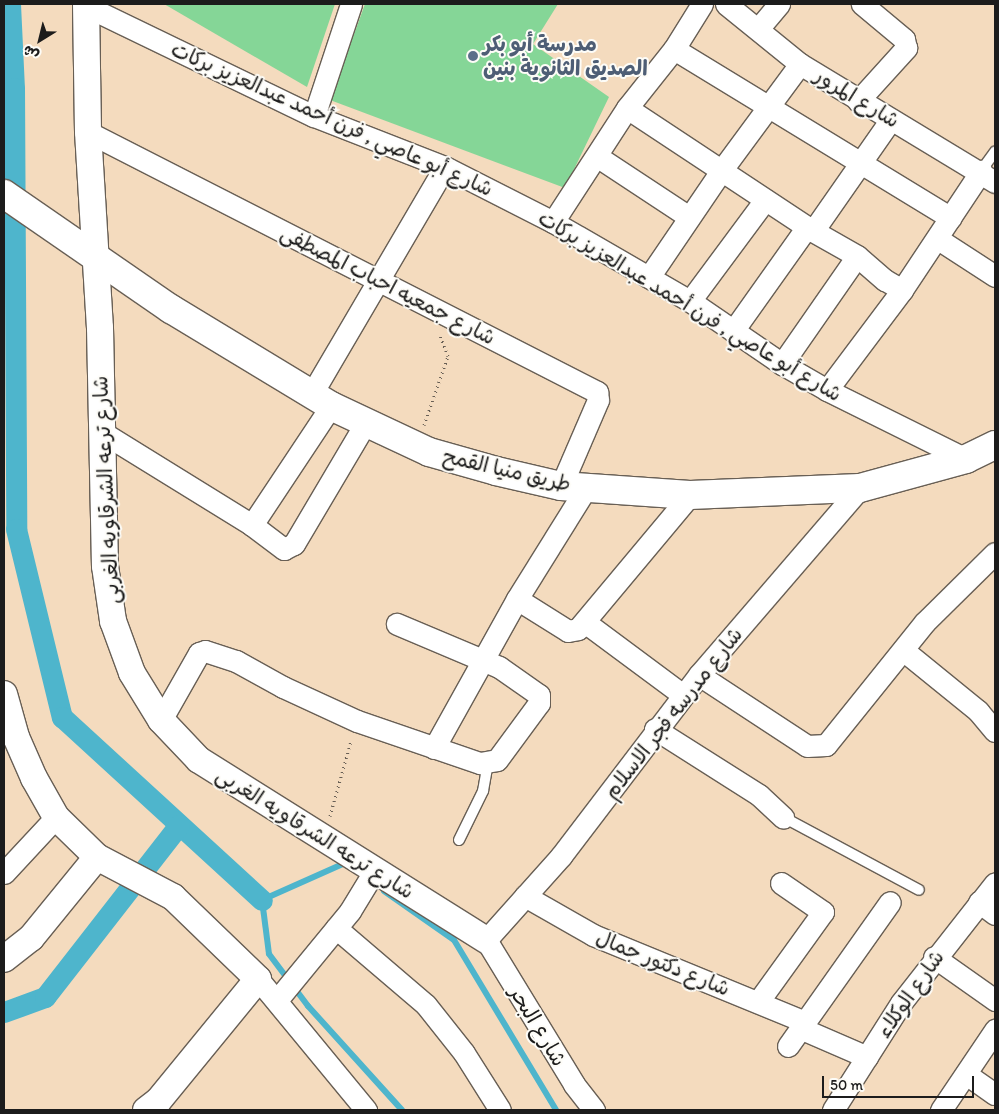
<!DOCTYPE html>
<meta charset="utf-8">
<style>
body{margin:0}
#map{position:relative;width:999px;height:1114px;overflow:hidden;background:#f4dbbe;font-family:Itim,"Playpen Sans Arabic",sans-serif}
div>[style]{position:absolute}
.green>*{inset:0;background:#85d697}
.stream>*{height:6px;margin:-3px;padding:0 3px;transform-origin:3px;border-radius:3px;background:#4eb5cc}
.canal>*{height:21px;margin:-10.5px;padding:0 10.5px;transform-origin:10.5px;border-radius:10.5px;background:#4eb5cc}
.path>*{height:3px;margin-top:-1.5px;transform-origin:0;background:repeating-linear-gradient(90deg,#685f55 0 1px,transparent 0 5px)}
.roads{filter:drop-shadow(1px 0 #685f55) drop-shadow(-1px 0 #685f55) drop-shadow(0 1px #685f55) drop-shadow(0 -1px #685f55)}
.service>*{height:10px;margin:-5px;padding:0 5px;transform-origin:5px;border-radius:5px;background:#fff}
.minor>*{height:21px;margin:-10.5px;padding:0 10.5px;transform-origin:10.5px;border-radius:10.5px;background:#fff}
.tertiary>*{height:26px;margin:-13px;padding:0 13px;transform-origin:13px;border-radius:13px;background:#fff}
.secondary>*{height:28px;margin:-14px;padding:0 14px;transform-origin:14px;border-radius:14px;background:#fff}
.dots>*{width:14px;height:14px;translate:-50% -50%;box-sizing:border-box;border:2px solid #fdfcf7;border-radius:50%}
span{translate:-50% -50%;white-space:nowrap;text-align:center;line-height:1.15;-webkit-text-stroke:4px #fdfcf7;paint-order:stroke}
.service-label{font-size:21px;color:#4e5e75;font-weight:700}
.left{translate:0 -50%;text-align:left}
.street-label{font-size:21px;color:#1c1c1c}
.frame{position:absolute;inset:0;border:5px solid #1c1c1c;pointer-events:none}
.north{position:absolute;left:15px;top:15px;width:50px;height:50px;-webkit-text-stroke:4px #fdfcf7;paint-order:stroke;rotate:216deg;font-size:14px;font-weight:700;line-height:20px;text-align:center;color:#1c1c1c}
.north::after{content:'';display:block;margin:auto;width:18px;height:22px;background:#1c1c1c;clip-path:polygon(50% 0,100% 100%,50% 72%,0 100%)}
.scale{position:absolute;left:822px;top:1076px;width:152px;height:22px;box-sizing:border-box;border:2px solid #1c1c1c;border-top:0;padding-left:6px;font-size:15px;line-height:18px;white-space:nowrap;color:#1c1c1c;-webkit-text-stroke:4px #fdfcf7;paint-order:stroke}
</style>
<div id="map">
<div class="green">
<i style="clip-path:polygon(164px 4px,335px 4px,307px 87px)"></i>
<i style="clip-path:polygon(365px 4px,558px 4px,533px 44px,609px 97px,565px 188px,330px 100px)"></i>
</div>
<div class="stream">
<i style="left:348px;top:865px;width:4px;rotate:-146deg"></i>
<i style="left:345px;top:863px;width:91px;rotate:156deg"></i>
<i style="left:262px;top:900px;width:54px;rotate:82.6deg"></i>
<i style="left:269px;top:954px;width:65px;rotate:53.1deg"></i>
<i style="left:308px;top:1006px;width:140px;rotate:47.9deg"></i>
<i style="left:384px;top:891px;width:85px;rotate:35deg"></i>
<i style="left:454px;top:940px;width:198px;rotate:59deg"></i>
</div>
<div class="canal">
<i style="left:10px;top:4px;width:84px;rotate:87.3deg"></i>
<i style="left:14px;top:88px;width:441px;rotate:89.7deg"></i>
<i style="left:16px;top:529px;width:194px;rotate:76.3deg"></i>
<i style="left:62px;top:717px;width:271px;rotate:42.5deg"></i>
<i style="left:4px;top:1012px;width:44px;rotate:-20.1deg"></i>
<i style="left:45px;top:997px;width:218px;rotate:-52.1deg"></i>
</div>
<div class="path">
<i style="left:424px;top:425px;width:73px;rotate:-70.8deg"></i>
<i style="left:448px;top:356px;width:22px;rotate:-111deg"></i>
<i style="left:330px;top:816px;width:78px;rotate:-74.4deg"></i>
</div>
<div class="roads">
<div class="service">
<i style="left:981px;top:171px;width:24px;rotate:-54deg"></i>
<i style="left:783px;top:817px;width:154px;rotate:28.2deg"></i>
<i style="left:459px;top:840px;width:55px;rotate:-63.9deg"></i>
<i style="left:483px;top:791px;width:28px;rotate:-80deg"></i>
</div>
<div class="minor">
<i style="left:726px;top:4px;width:95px;rotate:39deg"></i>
<i style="left:800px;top:64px;width:228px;rotate:31.2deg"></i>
<i style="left:86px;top:6px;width:253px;rotate:25.8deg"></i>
<i style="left:314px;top:116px;width:141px;rotate:21.3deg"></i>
<i style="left:445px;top:167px;width:121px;rotate:27deg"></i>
<i style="left:553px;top:222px;width:158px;rotate:30deg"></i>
<i style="left:690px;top:301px;width:112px;rotate:34.4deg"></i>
<i style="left:782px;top:364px;width:52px;rotate:30deg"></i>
<i style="left:827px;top:390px;width:155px;rotate:26.4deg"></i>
<i style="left:758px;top:29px;width:33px;rotate:-50deg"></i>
<i style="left:674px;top:49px;width:324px;rotate:31.4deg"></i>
<i style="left:858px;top:101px;width:72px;rotate:-47.8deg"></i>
<i style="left:906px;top:48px;width:9px;rotate:-103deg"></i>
<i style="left:904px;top:39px;width:55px;rotate:-140.2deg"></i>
<i style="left:627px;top:108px;width:223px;rotate:33.5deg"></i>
<i style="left:813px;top:231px;width:51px;rotate:29.6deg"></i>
<i style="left:857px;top:256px;width:37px;rotate:41deg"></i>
<i style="left:885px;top:280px;width:20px;rotate:30deg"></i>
<i style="left:902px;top:290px;width:143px;rotate:-56.4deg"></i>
<i style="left:314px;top:116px;width:118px;rotate:-71.7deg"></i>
<i style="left:88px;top:132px;width:572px;rotate:27.06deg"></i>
<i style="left:597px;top:392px;width:8px;rotate:83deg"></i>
<i style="left:598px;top:400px;width:94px;rotate:113.3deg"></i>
<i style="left:598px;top:157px;width:109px;rotate:33.4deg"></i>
<i style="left:553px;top:222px;width:136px;rotate:-57deg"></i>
<i style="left:627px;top:108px;width:75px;rotate:-51.5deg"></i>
<i style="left:674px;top:49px;width:53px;rotate:-58.1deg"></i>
<i style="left:813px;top:231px;width:136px;rotate:-55.1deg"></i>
<i style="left:938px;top:239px;width:68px;rotate:33deg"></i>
<i style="left:649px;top:277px;width:128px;rotate:-55.8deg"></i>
<i style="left:721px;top:171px;width:133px;rotate:-53.6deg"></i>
<i style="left:690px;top:301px;width:126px;rotate:-53.4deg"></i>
<i style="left:733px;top:331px;width:128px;rotate:-54.6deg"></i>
<i style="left:782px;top:364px;width:131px;rotate:-55.2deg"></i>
<i style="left:827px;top:390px;width:125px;rotate:-53.1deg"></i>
<i style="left:311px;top:395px;width:264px;rotate:-59.6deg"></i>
<i style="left:331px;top:406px;width:143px;rotate:123.6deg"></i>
<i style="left:252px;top:525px;width:40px;rotate:37deg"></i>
<i style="left:284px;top:549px;width:11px;rotate:-27deg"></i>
<i style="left:294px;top:544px;width:139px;rotate:-59.4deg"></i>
<i style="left:100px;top:431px;width:179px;rotate:31.7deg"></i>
<i style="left:517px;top:599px;width:60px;rotate:32.1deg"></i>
<i style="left:568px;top:631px;width:10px;rotate:-11deg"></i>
<i style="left:578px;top:629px;width:175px;rotate:-50.1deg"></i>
<i style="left:586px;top:623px;width:121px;rotate:36.6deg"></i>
<i style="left:903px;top:650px;width:97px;rotate:39.1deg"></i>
<i style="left:978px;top:711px;width:26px;rotate:50deg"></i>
<i style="left:699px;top:675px;width:129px;rotate:33.3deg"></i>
<i style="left:807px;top:746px;width:19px;rotate:-3deg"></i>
<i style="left:826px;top:745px;width:158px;rotate:-51.2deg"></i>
<i style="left:925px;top:622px;width:98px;rotate:-44.6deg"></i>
<i style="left:161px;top:720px;width:77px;rotate:-60.4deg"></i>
<i style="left:199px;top:653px;width:6px;rotate:-18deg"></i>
<i style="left:205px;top:651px;width:33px;rotate:18deg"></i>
<i style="left:236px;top:661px;width:54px;rotate:29deg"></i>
<i style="left:283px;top:687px;width:81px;rotate:24.7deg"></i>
<i style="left:357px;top:721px;width:130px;rotate:18.9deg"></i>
<i style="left:480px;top:763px;width:17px;rotate:-10deg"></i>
<i style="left:497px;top:760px;width:71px;rotate:-53.6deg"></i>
<i style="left:539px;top:703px;width:8px;rotate:-90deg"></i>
<i style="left:539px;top:695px;width:49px;rotate:-145deg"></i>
<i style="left:499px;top:667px;width:111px;rotate:-157.1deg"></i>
<i style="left:655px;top:729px;width:123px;rotate:32.4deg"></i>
<i style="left:759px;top:795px;width:33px;rotate:43deg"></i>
<i style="left:434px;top:748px;width:171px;rotate:-60.9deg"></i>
<i style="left:517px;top:599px;width:131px;rotate:-58.1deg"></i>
<i style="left:4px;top:873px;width:76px;rotate:-47.1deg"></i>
<i style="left:525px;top:896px;width:78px;rotate:29.8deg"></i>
<i style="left:593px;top:935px;width:229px;rotate:22.3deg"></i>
<i style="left:979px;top:902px;width:20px;rotate:37deg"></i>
<i style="left:336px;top:928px;width:118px;rotate:40.5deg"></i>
<i style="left:426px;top:1005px;width:61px;rotate:51.6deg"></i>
<i style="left:464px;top:1053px;width:67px;rotate:57.7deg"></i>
<i style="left:934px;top:957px;width:75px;rotate:35.2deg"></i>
<i style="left:258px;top:979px;width:170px;rotate:50.5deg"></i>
<i style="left:277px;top:1000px;width:115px;rotate:-50.6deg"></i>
<i style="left:350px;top:911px;width:48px;rotate:-58.6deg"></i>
<i style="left:758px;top:1002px;width:111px;rotate:-54.2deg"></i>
<i style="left:823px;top:912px;width:51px;rotate:-145.4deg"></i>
<i style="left:800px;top:1028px;width:73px;rotate:23.4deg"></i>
<i style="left:788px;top:1046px;width:176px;rotate:-54.7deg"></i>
<i style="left:966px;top:1074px;width:35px;rotate:35deg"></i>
<i style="left:594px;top:1110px;width:33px;rotate:-128deg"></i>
<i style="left:574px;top:1084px;width:169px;rotate:-121.4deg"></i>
<i style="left:486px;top:940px;width:113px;rotate:-48.2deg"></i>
<i style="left:561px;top:856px;width:228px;rotate:-52.7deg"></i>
<i style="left:699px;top:675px;width:247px;rotate:-49.3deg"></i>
<i style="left:833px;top:1110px;width:127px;rotate:-57.6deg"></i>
<i style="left:901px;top:1003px;width:152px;rotate:-51.9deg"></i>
<i style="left:941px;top:1110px;width:97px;rotate:-56deg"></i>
</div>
<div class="tertiary">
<i style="left:86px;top:4px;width:128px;rotate:89.1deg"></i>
<i style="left:88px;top:132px;width:196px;rotate:86.5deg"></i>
<i style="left:100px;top:328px;width:238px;rotate:88.8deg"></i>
<i style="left:105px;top:566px;width:56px;rotate:81.7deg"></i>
<i style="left:113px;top:621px;width:55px;rotate:69.9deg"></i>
<i style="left:132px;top:673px;width:55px;rotate:58.3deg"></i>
<i style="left:161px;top:720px;width:55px;rotate:46.5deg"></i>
<i style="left:199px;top:760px;width:339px;rotate:32.1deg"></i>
<i style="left:4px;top:694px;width:45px;rotate:74.4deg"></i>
<i style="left:16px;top:737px;width:45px;rotate:66.3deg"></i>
<i style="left:34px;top:778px;width:45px;rotate:60.6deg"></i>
<i style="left:56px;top:817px;width:57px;rotate:44.3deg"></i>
<i style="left:97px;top:857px;width:86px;rotate:27.8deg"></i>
<i style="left:173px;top:897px;width:118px;rotate:44deg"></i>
<i style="left:258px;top:979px;width:158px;rotate:129.3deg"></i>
<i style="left:158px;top:1101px;width:15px;rotate:143deg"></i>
<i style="left:4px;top:959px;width:34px;rotate:-38deg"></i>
<i style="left:31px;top:938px;width:104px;rotate:-50.8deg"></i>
</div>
<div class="secondary">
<i style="left:4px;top:194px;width:203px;rotate:34.6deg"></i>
<i style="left:171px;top:309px;width:187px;rotate:31.2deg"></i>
<i style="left:331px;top:406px;width:108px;rotate:25.1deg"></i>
<i style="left:429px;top:452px;width:70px;rotate:15.8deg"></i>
<i style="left:496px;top:471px;width:67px;rotate:13deg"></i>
<i style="left:561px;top:486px;width:129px;rotate:4deg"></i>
<i style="left:690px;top:495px;width:170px;rotate:-2.4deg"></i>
<i style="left:860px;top:488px;width:110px;rotate:-15.3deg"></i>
<i style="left:966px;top:459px;width:32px;rotate:-26deg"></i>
</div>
</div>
<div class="dots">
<i style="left:473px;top:56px;background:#5c6f8a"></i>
</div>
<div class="service-label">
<span class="left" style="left:483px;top:56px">مدرسة أبو بكر<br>الصديق الثانوية بنين</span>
</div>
<div class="street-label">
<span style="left:857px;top:98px;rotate:31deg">شارع المرور</span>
<span style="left:332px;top:119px;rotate:24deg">شارع أبو عاصي , فرن أحمد عبدالعزيز بركات</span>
<span style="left:388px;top:285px;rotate:27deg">شارع جمعيه احباب المصطفى</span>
<span style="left:690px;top:306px;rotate:31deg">شارع أبو عاصي , فرن أحمد عبدالعزيز بركات</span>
<span style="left:507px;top:470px;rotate:13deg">طريق منيا القمح</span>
<span style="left:106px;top:490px;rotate:-93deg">شارع ترعه الشرقاويه الغربى</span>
<span style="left:673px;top:713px;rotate:-52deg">شارع مدرسه فجر الاسلام</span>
<span style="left:315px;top:833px;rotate:32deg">شارع ترعه الشرقاويه الغربى</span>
<span style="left:663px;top:963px;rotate:22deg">شارع دكتور جمال</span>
<span style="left:910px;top:994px;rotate:-55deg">شارع الوكلاء</span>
<span style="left:538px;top:1026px;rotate:59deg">شارع البحر</span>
</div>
<div class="frame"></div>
<div class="north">ش</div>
<div class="scale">50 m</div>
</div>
